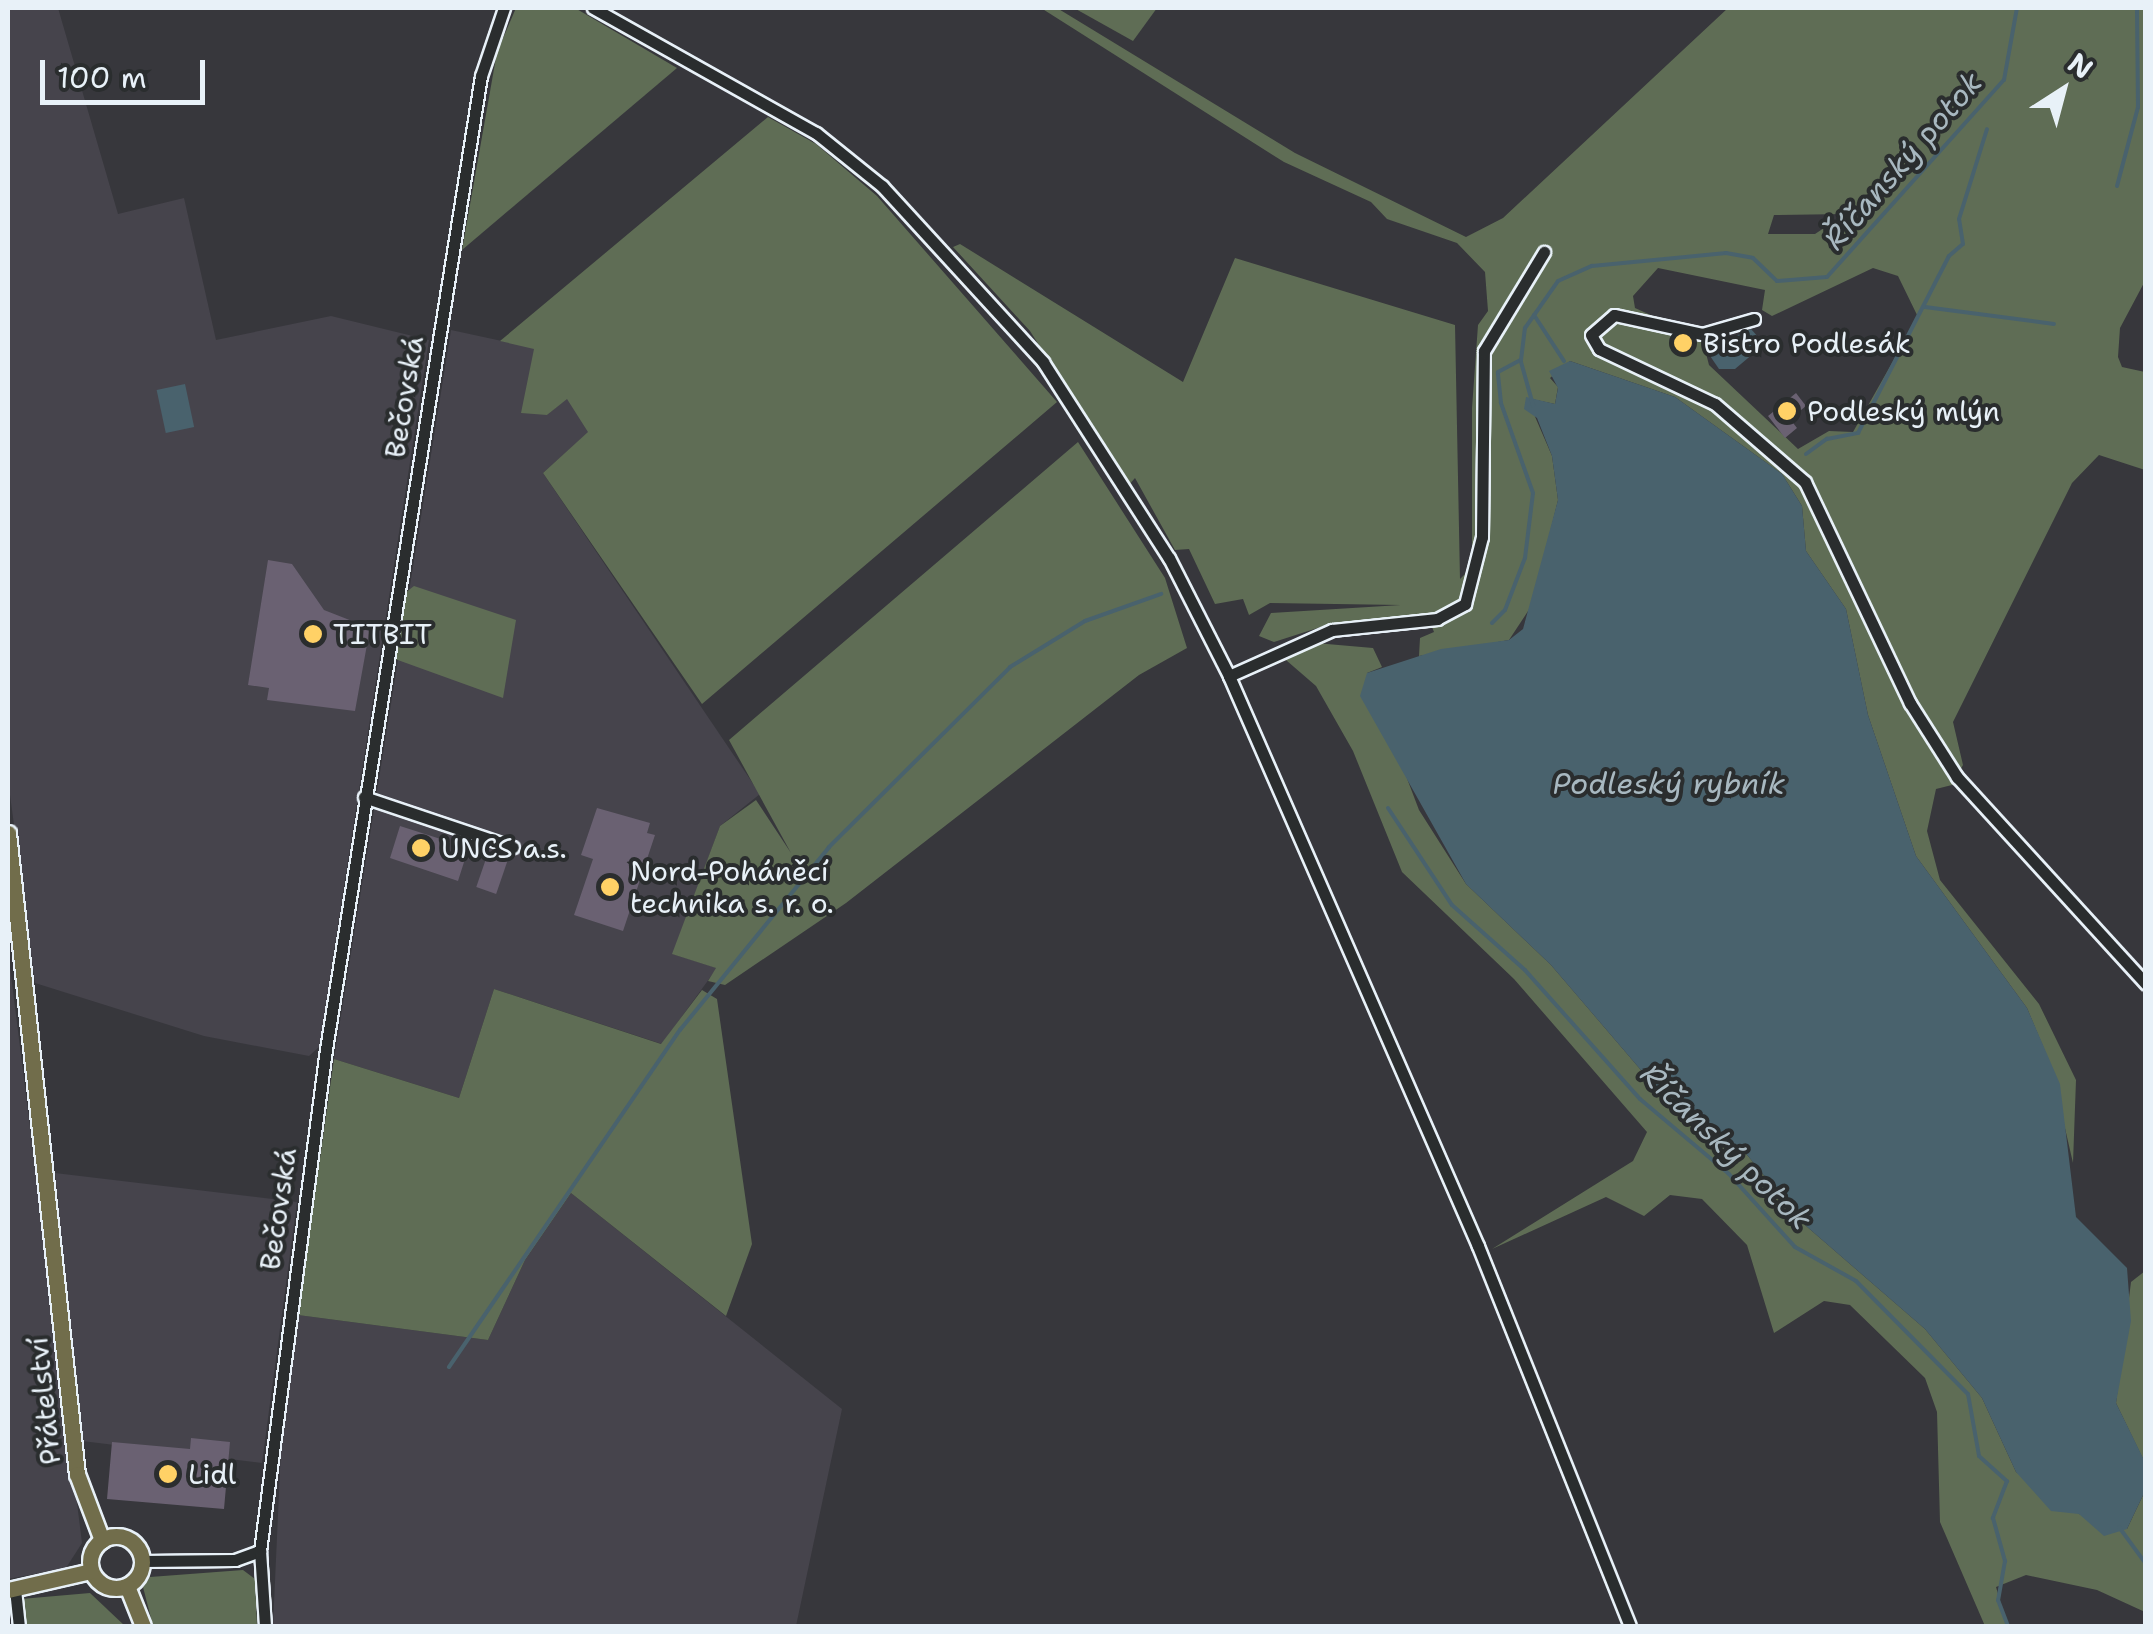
<!DOCTYPE html>
<meta charset="utf-8">
<style>
body{margin:0}
#map{position:relative;width:2153px;height:1634px;overflow:hidden;background:#37373c;font-family:"Shantell Sans",sans-serif}
div>[style]{position:absolute}
.built>*{inset:0;background:#46444c}
.green>*{inset:0;background:#5f6d55}
.water>*{inset:0;background:#49626d;transform-origin:0 0}
.stream>*{height:4px;margin:-2px;padding:0 2px;transform-origin:2px;border-radius:2px;background:#49626d}
.building>*{inset:0;background:#6a6172;transform-origin:0 0}
.roads{filter:drop-shadow(2px 0 #e8f1f8) drop-shadow(-2px 0 #e8f1f8) drop-shadow(0 2px #e8f1f8) drop-shadow(0 -2px #e8f1f8)}
.minor>*{height:11px;margin:-5.5px;padding:0 5.5px;transform-origin:5.5px;border-radius:5.5px;background:#2a2d2e}
.major>*{height:15px;margin:-7.5px;padding:0 7.5px;transform-origin:7.5px;border-radius:7.5px;background:#716d4b}
.major>.ring{margin:-7.5px;padding:0;box-sizing:content-box;background:none;border:15px solid #716d4b;border-radius:50%}
.dots>*{width:28px;height:28px;translate:-50% -50%;box-sizing:border-box;border:5px solid #2a2d2e;border-radius:50%}
span{translate:-50% -50%;white-space:nowrap;text-align:center;line-height:1.15;-webkit-text-stroke:8px #2a2d2e;paint-order:stroke}
.poi-label{font-size:28px;color:#e8f1f8}
.left{translate:0 -50%;text-align:left}
.street-label{font-size:28px;color:#e8f1f8}
.water-label{font-size:30px;color:#a8b8c0;font-style:italic}
.frame{position:absolute;inset:0;border:10px solid #e8f1f8;pointer-events:none}
.north{position:absolute;left:2013px;top:40px;width:100px;height:100px;-webkit-text-stroke:8px #2a2d2e;paint-order:stroke;rotate:36deg;font-size:28px;font-weight:700;line-height:40px;text-align:center;color:#e8f1f8}
.north::after{content:'';display:block;margin:auto;width:35px;height:45px;background:#e8f1f8;clip-path:polygon(50% 0,100% 100%,50% 72%,0 100%)}
.scale{position:absolute;left:40px;top:60px;width:165px;height:45px;box-sizing:border-box;border:5px solid #e8f1f8;border-top:0;padding-left:12px;font-size:30px;line-height:35px;white-space:nowrap;color:#e8f1f8;-webkit-text-stroke:8px #2a2d2e;paint-order:stroke}
</style>
<div id="map">
<div class="built">
<i style="clip-path:polygon(8px 8px,58px 8px,118px 214px,184px 198px,216px 340px,331px 316px,429px 340px,319px 1047px,309px 1056px,204px 1036px,35px 983px,8px 780px)"></i>
<i style="clip-path:polygon(451px 330px,534px 348px,547px 415px,567px 398px,589px 432px,543px 473px,760px 794px,720px 826px,673px 954px,717px 968px,662px 1044px,494px 989px,459px 1098px,334px 1059px)"></i>
<i style="clip-path:polygon(8px 951px,82px 1543px,66px 1568px,8px 1579px)"></i>
<i style="clip-path:polygon(55px 1173px,297px 1202px,262px 1463px,82px 1441px)"></i>
<i style="clip-path:polygon(571px 1193px,842px 1409px,796px 1626px,273px 1626px,282px 1425px,298px 1315px,488px 1340px,525px 1260px)"></i>
</div>
<div class="green">
<i style="clip-path:polygon(516px 8px,575px 8px,677px 68px,462px 250px,497px 52px)"></i>
<i style="clip-path:polygon(evenodd,1041px 8px,1057px 8px,1295px 153px,1466px 237px,1503px 218px,1728px 8px,2145px 8px,2145px 281px,2120px 328px,2118px 357px,2122px 367px,2145px 372px,2145px 470px,2099px 455px,2072px 483px,1953px 722px,1963px 765px,1952px 785px,1936px 789px,1927px 831px,1940px 880px,2039px 1004px,2076px 1080px,2073px 1163px,2050px 1063px,2027px 1008px,1916px 856px,1868px 715px,1846px 609px,1806px 551px,1802px 506px,1782px 474px,1675px 397px,1570px 361px,1550px 378px,1558px 387px,1555px 404px,1527px 398px,1552px 456px,1558px 500px,1532px 605px,1509px 640px,1419px 656px,1420px 638px,1434px 632px,1428px 617px,1330px 624px,1274px 642px,1259px 636px,1271px 613px,1401px 605px,1270px 603px,1249px 615px,1243px 599px,1215px 604px,1189px 549px,1175px 550px,1135px 478px,1128px 486px,1030px 331px,953px 247px,960px 244px,1183px 382px,1235px 258px,1455px 325px,1460px 579px,1472px 567px,1472px 408px,1478px 325px,1488px 311px,1485px 272px,1457px 243px,1387px 219px,1371px 202px,1284px 162px,1041px 8px,1845px 214px,1815px 234px,1768px 234px,1774px 215px,1845px 214px,1041px 8px,1658px 268px,1765px 290px,1762px 310px,1772px 316px,1873px 268px,1898px 276px,1918px 317px,1853px 432px,1829px 431px,1798px 449px,1709px 365px,1702px 338px,1635px 308px,1633px 296px,1658px 268px)"></i>
<i style="clip-path:polygon(1074px 8px,1157px 8px,1133px 41px)"></i>
<i style="clip-path:polygon(768px 117px,816px 144px,877px 196px,1057px 402px,702px 704px,543px 473px,588px 432px,567px 399px,547px 415px,521px 413px,534px 349px,500px 341px)"></i>
<i style="clip-path:polygon(1078px 442px,1165px 578px,1187px 648px,1139px 675px,846px 903px,725px 985px,708px 981px,716px 968px,672px 954px,720px 826px,756px 800px,791px 853px,729px 740px)"></i>
<i style="clip-path:polygon(414px 586px,516px 620px,503px 698px,395px 659px,405px 593px)"></i>
<i style="clip-path:polygon(1304px 642px,1373px 648px,1382px 667px,1367px 673px,1419px 810px,1466px 884px,1551px 965px,1664px 1097px,1743px 1150px,1805px 1225px,1925px 1329px,1982px 1398px,2016px 1472px,2079px 1514px,2127px 1529px,2145px 1491px,2145px 1612px,2097px 1590px,2026px 1575px,1996px 1587px,2007px 1626px,1985px 1626px,1940px 1522px,1937px 1412px,1925px 1378px,1850px 1305px,1824px 1301px,1774px 1333px,1747px 1245px,1702px 1199px,1670px 1195px,1644px 1216px,1606px 1197px,1492px 1249px,1633px 1161px,1647px 1132px,1514px 979px,1402px 872px,1353px 751px,1316px 686px,1279px 654px)"></i>
<i style="clip-path:polygon(494px 989px,661px 1044px,702px 990px,717px 999px,752px 1244px,726px 1316px,571px 1193px,525px 1260px,488px 1340px,298px 1315px,334px 1059px,459px 1098px)"></i>
<i style="clip-path:polygon(2145px 1271px,2145px 1463px,2116px 1403px,2131px 1282px)"></i>
<i style="clip-path:polygon(243px 1570px,255px 1579px,257px 1626px,153px 1626px,143px 1587px,150px 1577px)"></i>
<i style="clip-path:polygon(90px 1593px,125px 1626px,24px 1626px,21px 1599px)"></i>
</div>
<div class="water">
<i style="clip-path:polygon(1751px 329px,1759px 338px,1754px 353px,1735px 369px,1719px 369px,1706px 350px)"></i>
<i style="clip-path:polygon(1570px 361px,1675px 397px,1782px 474px,1802px 506px,1806px 551px,1846px 609px,1868px 715px,1916px 856px,2027px 1008px,2060px 1084px,2076px 1217px,2127px 1268px,2131px 1321px,2116px 1403px,2146px 1464px,2145px 1491px,2127px 1529px,2104px 1536px,2079px 1514px,2051px 1511px,2016px 1472px,1982px 1398px,1925px 1329px,1805px 1225px,1743px 1150px,1664px 1097px,1551px 965px,1466px 884px,1360px 696px,1367px 673px,1441px 649px,1509px 640px,1523px 629px,1558px 500px,1552px 456px,1537px 418px,1524px 409px,1526px 397px,1555px 404px,1558px 388px,1549px 371px)"></i>
<i style="left:185px;top:384px;width:44px;height:29px;rotate:78deg"></i>
</div>
<div class="stream">
<i style="left:2117px;top:186px;width:82px;rotate:-75.1deg"></i>
<i style="left:2138px;top:107px;width:99px;rotate:-90.6deg"></i>
<i style="left:1925px;top:307px;width:130px;rotate:7.5deg"></i>
<i style="left:1534px;top:315px;width:55px;rotate:56.9deg"></i>
<i style="left:1521px;top:362px;width:45px;rotate:74.4deg"></i>
<i style="left:1806px;top:454px;width:26px;rotate:-36deg"></i>
<i style="left:1827px;top:439px;width:32px;rotate:-11deg"></i>
<i style="left:1858px;top:433px;width:199px;rotate:-62.8deg"></i>
<i style="left:1949px;top:256px;width:18px;rotate:-41deg"></i>
<i style="left:1963px;top:244px;width:25px;rotate:-99deg"></i>
<i style="left:1959px;top:219px;width:94px;rotate:-72.7deg"></i>
<i style="left:1492px;top:623px;width:18px;rotate:-45deg"></i>
<i style="left:1505px;top:610px;width:56px;rotate:-69deg"></i>
<i style="left:1525px;top:558px;width:65px;rotate:-83deg"></i>
<i style="left:1533px;top:493px;width:96px;rotate:-109.6deg"></i>
<i style="left:1501px;top:403px;width:31px;rotate:-96deg"></i>
<i style="left:1498px;top:372px;width:26px;rotate:-28deg"></i>
<i style="left:1521px;top:360px;width:32px;rotate:-83deg"></i>
<i style="left:1525px;top:328px;width:57px;rotate:-54.9deg"></i>
<i style="left:1558px;top:281px;width:37px;rotate:-24deg"></i>
<i style="left:1592px;top:266px;width:135px;rotate:-5.5deg"></i>
<i style="left:1726px;top:253px;width:27px;rotate:10deg"></i>
<i style="left:1753px;top:258px;width:33px;rotate:44deg"></i>
<i style="left:1777px;top:281px;width:50px;rotate:-4.6deg"></i>
<i style="left:1827px;top:277px;width:265px;rotate:-48.1deg"></i>
<i style="left:2004px;top:80px;width:73px;rotate:-79.8deg"></i>
<i style="left:1388px;top:808px;width:116px;rotate:56.6deg"></i>
<i style="left:1452px;top:905px;width:98px;rotate:41.7deg"></i>
<i style="left:1525px;top:970px;width:173px;rotate:48.3deg"></i>
<i style="left:1640px;top:1099px;width:116px;rotate:40.1deg"></i>
<i style="left:1729px;top:1174px;width:98px;rotate:47.9deg"></i>
<i style="left:1795px;top:1247px;width:70px;rotate:29.1deg"></i>
<i style="left:1856px;top:1281px;width:159px;rotate:45.3deg"></i>
<i style="left:1968px;top:1394px;width:63px;rotate:79.9deg"></i>
<i style="left:1979px;top:1456px;width:38px;rotate:42deg"></i>
<i style="left:2007px;top:1481px;width:40px;rotate:111deg"></i>
<i style="left:1993px;top:1518px;width:45px;rotate:74.4deg"></i>
<i style="left:2005px;top:1561px;width:40px;rotate:100deg"></i>
<i style="left:1998px;top:1600px;width:28px;rotate:69deg"></i>
<i style="left:449px;top:1367px;width:409px;rotate:-55.6deg"></i>
<i style="left:680px;top:1030px;width:236px;rotate:-50.8deg"></i>
<i style="left:829px;top:847px;width:255px;rotate:-44.8deg"></i>
<i style="left:1010px;top:667px;width:88px;rotate:-31.5deg"></i>
<i style="left:1085px;top:621px;width:81px;rotate:-19.6deg"></i>
<i style="left:2119px;top:1527px;width:46px;rotate:53.9deg"></i>
</div>
<div class="building">
<i style="clip-path:polygon(1796px 393px,1806px 406px,1790px 419px,1797px 428px,1785px 438px,1768px 416px)"></i>
<i style="clip-path:polygon(268px 560px,292px 564px,324px 610px,370px 628px,355px 711px,267px 700px,269px 688px,248px 685px)"></i>
<i style="clip-path:polygon(597px 808px,650px 823px,647px 833px,655px 835px,623px 931px,574px 915px,593px 859px,581px 855px)"></i>
<i style="clip-path:polygon(400px 826px,450px 842px,446px 853px,465px 859px,458px 881px,390px 858px)"></i>
<i style="left:488px;top:853px;width:21px;height:36px;rotate:19deg"></i>
<i style="clip-path:polygon(191px 1438px,230px 1442px,224px 1509px,107px 1499px,112px 1442px,190px 1449px)"></i>
</div>
<div class="roads">
<div class="minor">
<i style="left:593px;top:8px;width:256px;rotate:29.3deg"></i>
<i style="left:816px;top:133px;width:85px;rotate:38.8deg"></i>
<i style="left:882px;top:186px;width:239px;rotate:47.5deg"></i>
<i style="left:1043px;top:362px;width:233px;rotate:57.3deg"></i>
<i style="left:1169px;top:558px;width:132px;rotate:63deg"></i>
<i style="left:1229px;top:676px;width:622px;rotate:66.4deg"></i>
<i style="left:1478px;top:1246px;width:409px;rotate:68.2deg"></i>
<i style="left:1754px;top:319px;width:54px;rotate:163.9deg"></i>
<i style="left:1702px;top:334px;width:90px;rotate:-167.8deg"></i>
<i style="left:1614px;top:315px;width:30px;rotate:139deg"></i>
<i style="left:1591px;top:335px;width:16px;rotate:60deg"></i>
<i style="left:1599px;top:349px;width:128px;rotate:25.4deg"></i>
<i style="left:1715px;top:404px;width:119px;rotate:40.9deg"></i>
<i style="left:1805px;top:482px;width:245px;rotate:64.6deg"></i>
<i style="left:1910px;top:703px;width:88px;rotate:57.6deg"></i>
<i style="left:1957px;top:777px;width:280px;rotate:47.6deg"></i>
<i style="left:1229px;top:676px;width:113px;rotate:-24.1deg"></i>
<i style="left:1332px;top:630px;width:106px;rotate:-6deg"></i>
<i style="left:1437px;top:619px;width:32px;rotate:-28deg"></i>
<i style="left:1465px;top:604px;width:69px;rotate:-75.8deg"></i>
<i style="left:1482px;top:537px;width:186px;rotate:-89.4deg"></i>
<i style="left:1484px;top:351px;width:116px;rotate:-58.8deg"></i>
<i style="left:364px;top:797px;width:157px;rotate:18.6deg"></i>
<i style="left:143px;top:1561px;width:92px;rotate:-0.6deg"></i>
<i style="left:235px;top:1560px;width:27px;rotate:-20deg"></i>
<i style="left:15px;top:1589px;width:37px;rotate:84deg"></i>
<i style="left:265px;top:1626px;width:75px;rotate:-93.8deg"></i>
<i style="left:260px;top:1551px;width:506px;rotate:-82.51deg"></i>
<i style="left:326px;top:1049px;width:985px;rotate:-80.95deg"></i>
<i style="left:481px;top:76px;width:72px;rotate:-71.3deg"></i>
</div>
<div class="major">
<i style="left:8px;top:833px;width:645px;rotate:83.86deg"></i>
<i style="left:77px;top:1474px;width:71px;rotate:69.3deg"></i>
<i class="ring" style="left:90px;top:1536px;width:37px;height:37px"></i>
<i style="left:127px;top:1586px;width:43px;rotate:68.2deg"></i>
<i style="left:8px;top:1590px;width:85px;rotate:-12.9deg"></i>
</div>
</div>
<div class="dots">
<i style="left:1683px;top:343px;background:#ffd166"></i>
<i style="left:1787px;top:411px;background:#ffd166"></i>
<i style="left:313px;top:634px;background:#ffd166"></i>
<i style="left:421px;top:848px;background:#ffd166"></i>
<i style="left:610px;top:887px;background:#ffd166"></i>
<i style="left:168px;top:1474px;background:#ffd166"></i>
</div>
<div class="poi-label">
<span class="left" style="left:1703px;top:343px">Bistro Podlesák</span>
<span class="left" style="left:1807px;top:411px">Podleský mlýn</span>
<span class="left" style="left:333px;top:634px">TITBIT</span>
<span class="left" style="left:441px;top:848px">UNCS a.s.</span>
<span class="left" style="left:630px;top:887px">Nord-Poháněcí<br>technika s. r. o.</span>
<span class="left" style="left:188px;top:1474px">Lidl</span>
</div>
<div class="street-label">
<span style="left:404px;top:397px;rotate:-81deg">Bečovská</span>
<span style="left:278px;top:1209px;rotate:-82deg">Bečovská</span>
<span style="left:44px;top:1401px;rotate:-96deg">Přátelství</span>
</div>
<div class="water-label">
<span style="left:1903px;top:161px;rotate:-49deg">Říčanský potok</span>
<span style="left:1669px;top:784px">Podleský rybník</span>
<span style="left:1726px;top:1147px;rotate:44deg">Říčanský potok</span>
</div>
<div class="frame"></div>
<div class="north">N</div>
<div class="scale">100 m</div>
</div>
